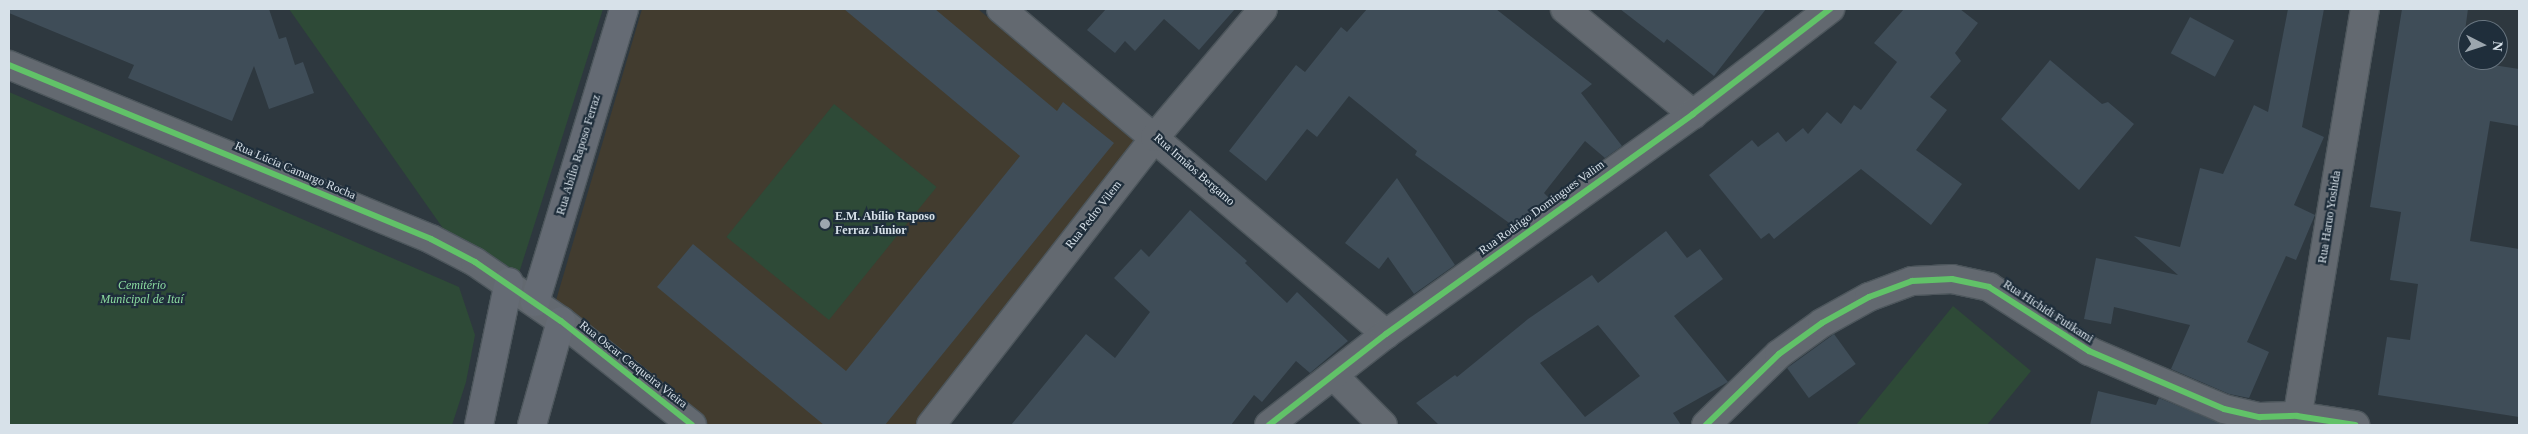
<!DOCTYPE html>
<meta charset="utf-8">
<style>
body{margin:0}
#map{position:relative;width:2528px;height:434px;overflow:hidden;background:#2e383f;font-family:"Times New Roman",serif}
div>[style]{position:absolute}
.education>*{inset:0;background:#423c2f}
.green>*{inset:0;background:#2e4a37;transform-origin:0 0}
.building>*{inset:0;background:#3f4d58;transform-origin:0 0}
.roads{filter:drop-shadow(1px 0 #4d565c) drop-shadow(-1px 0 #4d565c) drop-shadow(0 1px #4d565c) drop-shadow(0 -1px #4d565c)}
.street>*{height:28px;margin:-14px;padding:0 14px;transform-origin:14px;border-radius:14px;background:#636970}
.secondary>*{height:28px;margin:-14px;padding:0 14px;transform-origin:14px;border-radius:14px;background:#656b74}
.cycleway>*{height:6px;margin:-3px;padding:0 3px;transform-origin:3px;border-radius:3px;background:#61c268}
.dots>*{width:14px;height:14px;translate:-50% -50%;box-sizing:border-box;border:2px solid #1f2e3b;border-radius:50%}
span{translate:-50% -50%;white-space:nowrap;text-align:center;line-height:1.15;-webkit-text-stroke:4.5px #1f2e3b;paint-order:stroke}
.street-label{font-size:12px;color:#d7e1e9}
.poi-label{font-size:12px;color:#d7e1e9;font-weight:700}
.left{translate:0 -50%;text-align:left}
.park-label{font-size:12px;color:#8cdca0;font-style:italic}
.frame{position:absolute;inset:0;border:10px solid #d7e1e9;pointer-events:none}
.north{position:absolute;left:2458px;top:20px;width:50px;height:50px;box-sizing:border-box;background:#1f2e3b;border:1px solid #697681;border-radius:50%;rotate:95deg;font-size:14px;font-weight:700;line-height:20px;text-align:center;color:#d7e1e9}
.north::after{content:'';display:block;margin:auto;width:18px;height:22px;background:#9ca6ae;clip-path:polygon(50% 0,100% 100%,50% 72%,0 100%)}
</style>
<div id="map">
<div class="education">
<i style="clip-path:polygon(642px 9px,978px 9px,1135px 141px,916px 425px,709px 425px,554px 307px)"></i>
</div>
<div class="green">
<i style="clip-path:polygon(289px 9px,603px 9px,519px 273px,447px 234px)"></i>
<i style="clip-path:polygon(9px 92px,459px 287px,475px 335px,466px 382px,452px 425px,9px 425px)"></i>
<i style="left:834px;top:104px;width:132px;height:171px;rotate:39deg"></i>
<i style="clip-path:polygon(1953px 306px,2031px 371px,1987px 425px,1856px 425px)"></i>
</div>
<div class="building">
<i style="clip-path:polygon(9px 9px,269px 9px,279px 39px,286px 37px,295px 65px,303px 62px,314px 93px,269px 109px,254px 66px,232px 121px,128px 78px,134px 65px,9px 13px)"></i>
<i style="clip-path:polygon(844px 9px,935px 9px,1057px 111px,1063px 102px,1114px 143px,885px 425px,824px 425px,657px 287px,693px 244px,846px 371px,1020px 156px)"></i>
<i style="clip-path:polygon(1106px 9px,1235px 9px,1199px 50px,1164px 19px,1135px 51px,1125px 41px,1115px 53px,1087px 30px)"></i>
<i style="clip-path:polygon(1367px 9px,1496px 9px,1592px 84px,1581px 93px,1622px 146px,1605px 158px,1585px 141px,1544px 193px,1549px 198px,1512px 225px,1415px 155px,1417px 151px,1349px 96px,1317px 137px,1307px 129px,1266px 181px,1229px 151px,1296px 65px,1305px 72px,1341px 27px,1347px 32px)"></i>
<i style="clip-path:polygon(1620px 9px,1766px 9px,1714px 76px,1667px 39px,1664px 43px)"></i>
<i style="clip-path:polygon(1904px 9px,1960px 9px,1978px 23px,1955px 53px,1961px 61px,1930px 97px,1947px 110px,1916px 150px,1962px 184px,1931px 225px,1861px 169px,1774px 239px,1769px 233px,1761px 239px,1709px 175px,1752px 140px,1758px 147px,1778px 132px,1786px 142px,1803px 128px,1808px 134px,1827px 112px,1841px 124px,1854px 105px,1861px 110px,1897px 62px,1874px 43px)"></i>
<i style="clip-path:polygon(2288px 9px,2324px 9px,2302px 127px,2324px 137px,2294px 205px,2315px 215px,2296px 260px,2286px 256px,2247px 342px,2269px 352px,2249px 398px,2229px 394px,2171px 369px,2190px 325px,2114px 307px,2111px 324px,2084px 319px,2096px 258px,2178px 275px,2134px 236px,2180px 247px,2200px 168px,2223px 174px,2254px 105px,2268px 112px)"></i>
<i style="clip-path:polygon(2402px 9px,2468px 9px,2461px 60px,2519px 69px,2519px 126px,2490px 121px,2470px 241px,2519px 249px,2519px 417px,2378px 395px,2387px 337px,2410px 340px,2418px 284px,2390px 280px,2401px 212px,2370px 207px)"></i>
<i style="left:2190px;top:17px;width:50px;height:41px;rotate:28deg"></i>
<i style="clip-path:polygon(2050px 60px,2102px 104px,2108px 102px,2134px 124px,2079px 190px,2001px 119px)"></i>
<i style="clip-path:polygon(1397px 178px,1455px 265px,1414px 294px,1388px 257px,1379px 269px,1345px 243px)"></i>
<i style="clip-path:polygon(1190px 210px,1247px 261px,1245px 263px,1287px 303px,1297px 292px,1348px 341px,1310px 373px,1296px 361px,1262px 402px,1254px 395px,1231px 425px,1011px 425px,1086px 334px,1115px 358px,1150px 312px,1114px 278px,1141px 249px,1149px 257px)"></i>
<i style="clip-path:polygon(evenodd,1666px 231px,1687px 258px,1700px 249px,1723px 279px,1674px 316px,1728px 382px,1673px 413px,1681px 425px,1439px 425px,1416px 403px,1455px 375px,1457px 377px,1528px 319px,1592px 275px,1598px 283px,1666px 231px,1598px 325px,1640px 376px,1585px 417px,1540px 363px,1598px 325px)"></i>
<i style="left:1834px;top:334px;width:37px;height:58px;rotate:54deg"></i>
<i style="clip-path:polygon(2098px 391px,2156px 405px,2159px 398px,2225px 425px,2090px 425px)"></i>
</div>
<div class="roads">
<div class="street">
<i style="left:1001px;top:9px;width:504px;rotate:40.17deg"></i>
<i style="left:1565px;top:9px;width:166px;rotate:39.4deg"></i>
<i style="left:9px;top:65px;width:456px;rotate:22.4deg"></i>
<i style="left:431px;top:239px;width:50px;rotate:27.6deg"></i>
<i style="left:475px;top:262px;width:104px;rotate:34.5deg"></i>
<i style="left:561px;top:321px;width:167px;rotate:38.4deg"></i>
<i style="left:1334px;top:376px;width:69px;rotate:45deg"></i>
<i style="left:931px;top:425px;width:365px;rotate:-52.1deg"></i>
<i style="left:1155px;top:137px;width:167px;rotate:-49.8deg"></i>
<i style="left:1269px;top:425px;width:148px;rotate:-37.9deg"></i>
<i style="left:1386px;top:334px;width:378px;rotate:-35.6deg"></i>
<i style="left:1693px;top:114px;width:173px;rotate:-37.5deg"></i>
<i style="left:1706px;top:425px;width:102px;rotate:-44.2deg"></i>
<i style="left:1779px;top:354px;width:53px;rotate:-35.8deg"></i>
<i style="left:1822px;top:323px;width:54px;rotate:-29deg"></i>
<i style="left:1869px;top:297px;width:46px;rotate:-20.4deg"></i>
<i style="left:1912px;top:281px;width:40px;rotate:-2.9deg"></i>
<i style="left:1952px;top:279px;width:38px;rotate:12deg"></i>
<i style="left:1989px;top:287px;width:119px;rotate:32.6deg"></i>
<i style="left:2089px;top:351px;width:147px;rotate:23.2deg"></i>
<i style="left:2224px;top:409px;width:37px;rotate:13deg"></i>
<i style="left:2260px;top:417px;width:37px;rotate:-2deg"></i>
<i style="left:2297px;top:416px;width:59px;rotate:8.8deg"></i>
<i style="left:2296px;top:425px;width:422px;rotate:-80.6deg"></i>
</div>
<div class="secondary">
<i style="left:535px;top:302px;width:306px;rotate:-73.1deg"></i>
<i style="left:479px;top:425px;width:146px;rotate:-78.2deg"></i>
<i style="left:532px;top:425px;width:108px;rotate:-74.4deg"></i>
</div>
</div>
<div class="cycleway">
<i style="left:9px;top:65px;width:456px;rotate:22.4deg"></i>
<i style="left:431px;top:239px;width:50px;rotate:27.6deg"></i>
<i style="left:475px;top:262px;width:104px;rotate:34.5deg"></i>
<i style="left:561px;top:321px;width:167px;rotate:38.4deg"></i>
<i style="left:1269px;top:425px;width:148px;rotate:-37.9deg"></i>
<i style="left:1386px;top:334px;width:378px;rotate:-35.6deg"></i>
<i style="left:1693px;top:114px;width:173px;rotate:-37.5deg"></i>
<i style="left:1706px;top:425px;width:102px;rotate:-44.2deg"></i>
<i style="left:1779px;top:354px;width:53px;rotate:-35.8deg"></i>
<i style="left:1822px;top:323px;width:54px;rotate:-29deg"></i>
<i style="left:1869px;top:297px;width:46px;rotate:-20.4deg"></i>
<i style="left:1912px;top:281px;width:40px;rotate:-2.9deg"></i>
<i style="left:1952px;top:279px;width:38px;rotate:12deg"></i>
<i style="left:1989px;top:287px;width:119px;rotate:32.6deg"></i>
<i style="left:2089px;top:351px;width:147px;rotate:23.2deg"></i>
<i style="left:2224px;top:409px;width:37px;rotate:13deg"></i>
<i style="left:2260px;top:417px;width:37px;rotate:-2deg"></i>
<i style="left:2297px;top:416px;width:59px;rotate:8.8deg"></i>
</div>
<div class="dots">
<i style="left:825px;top:224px;background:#9ca6ae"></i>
</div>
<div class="street-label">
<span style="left:579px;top:155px;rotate:-73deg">Rua Abílio Raposo Ferraz</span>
<span style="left:1194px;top:170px;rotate:41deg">Rua Irmãos Bergamo</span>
<span style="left:295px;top:171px;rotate:23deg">Rua Lúcia Camargo Rocha</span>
<span style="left:1542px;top:208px;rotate:-36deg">Rua Rodrigo Domingues Valim</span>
<span style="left:1094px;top:215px;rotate:-52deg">Rua Pedro Vilem</span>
<span style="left:2330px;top:217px;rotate:-81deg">Rua Haruo Yoshida</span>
<span style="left:2048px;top:312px;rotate:33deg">Rua Hichidi Futikami</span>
<span style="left:633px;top:365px;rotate:38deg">Rua Oscar Cerqueira Vieira</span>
</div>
<div class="poi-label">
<span class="left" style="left:835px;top:224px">E.M. Abílio Raposo<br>Ferraz Júnior</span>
</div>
<div class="park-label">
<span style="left:142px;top:293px">Cemitério<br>Municipal de Itaí</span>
</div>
<div class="frame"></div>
<div class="north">N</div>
</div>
